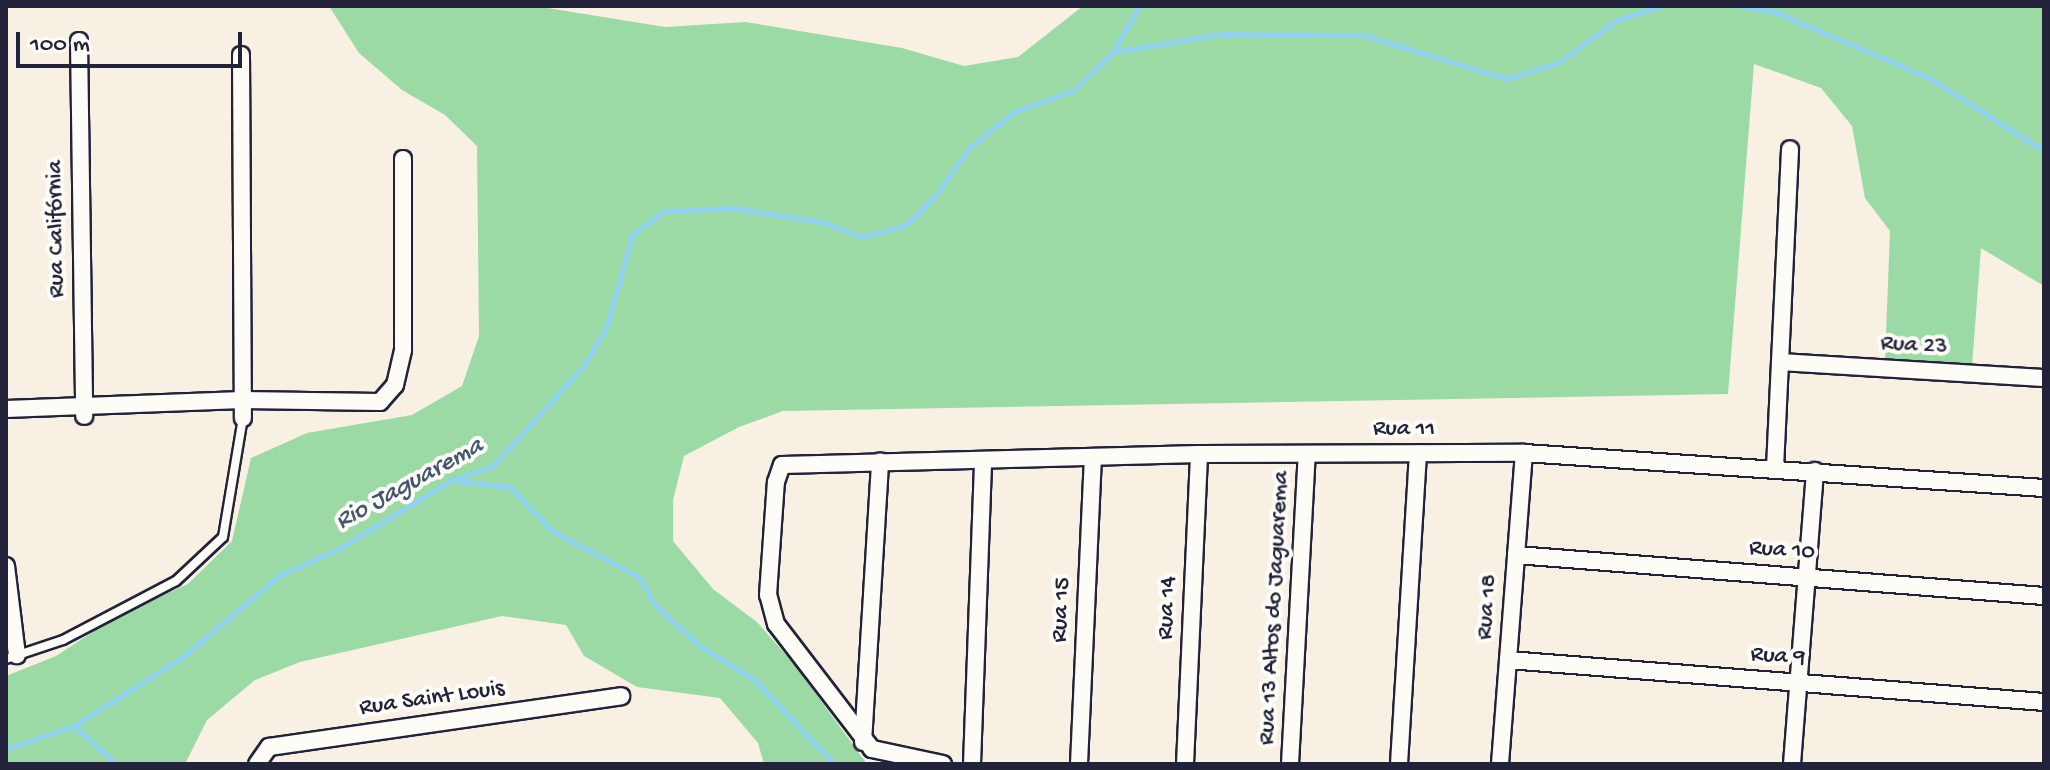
<!DOCTYPE html>
<meta charset="utf-8">
<style>
body{margin:0}
#map{position:relative;width:2050px;height:770px;overflow:hidden;background:#f7f0e3;font-family:"Gochi Hand",sans-serif}
div>[style]{position:absolute}
.green>*{inset:0;background:#9bdaa4}
.stream>*{height:5px;margin:-2.5px;padding:0 2.5px;transform-origin:2.5px;border-radius:2.5px;background:#8fd2f1}
.roads{filter:drop-shadow(2px 0 #22223b) drop-shadow(-2px 0 #22223b) drop-shadow(0 2px #22223b) drop-shadow(0 -2px #22223b)}
.lane>*{height:8px;margin:-4px;padding:0 4px;transform-origin:4px;border-radius:4px;background:#fdfcf7}
.street>*{height:16px;margin:-8px;padding:0 8px;transform-origin:8px;border-radius:8px;background:#fdfcf7}
span{translate:-50% -50%;white-space:nowrap;text-align:center;line-height:1.15;-webkit-text-stroke:8px #fdfcf7;paint-order:stroke}
.street-label{font-size:24px;color:#22223b}
.water-label{font-size:26px;color:#435772;font-style:italic}
.frame{position:absolute;inset:0;border:8px solid #22223b;pointer-events:none}
.scale{position:absolute;left:16px;top:32px;width:226px;height:36px;box-sizing:border-box;border:4px solid #22223b;border-top:0;padding-left:10px;font-size:24px;line-height:28px;white-space:nowrap;color:#22223b;-webkit-text-stroke:6px #fdfcf7;paint-order:stroke}
</style>
<div id="map">
<div class="green">
<i style="clip-path:polygon(329px 6px,535px 6px,665px 27px,746px 22px,902px 48px,964px 66px,1018px 57px,1083px 6px,2044px 6px,2044px 286px,1981px 248px,1972px 366px,1885px 360px,1890px 231px,1865px 198px,1852px 126px,1821px 88px,1754px 64px,1728px 394px,783px 411px,739px 427px,684px 456px,673px 500px,673px 541px,713px 589px,757px 622px,794px 664px,867px 764px,764px 764px,758px 743px,720px 698px,637px 687px,584px 656px,566px 625px,502px 616px,300px 662px,255px 680px,207px 720px,185px 764px,6px 764px,6px 676px,56px 656px,120px 614px,188px 584px,232px 541px,251px 458px,307px 433px,412px 415px,462px 386px,479px 336px,477px 146px,445px 115px,402px 90px,359px 53px)"></i>
</div>
<div class="stream">
<i style="left:1740px;top:6px;width:39px;rotate:10deg"></i>
<i style="left:1778px;top:13px;width:167px;rotate:23.3deg"></i>
<i style="left:1931px;top:79px;width:134px;rotate:32.5deg"></i>
<i style="left:1114px;top:50px;width:51px;rotate:-60.4deg"></i>
<i style="left:456px;top:481px;width:54px;rotate:6.3deg"></i>
<i style="left:510px;top:487px;width:61px;rotate:46.3deg"></i>
<i style="left:552px;top:531px;width:98px;rotate:27.9deg"></i>
<i style="left:639px;top:577px;width:31px;rotate:61deg"></i>
<i style="left:654px;top:604px;width:64px;rotate:42.5deg"></i>
<i style="left:701px;top:647px;width:63px;rotate:31.4deg"></i>
<i style="left:755px;top:680px;width:115px;rotate:46.8deg"></i>
<i style="left:74px;top:726px;width:57px;rotate:41.5deg"></i>
<i style="left:6px;top:749px;width:72px;rotate:-18.7deg"></i>
<i style="left:74px;top:726px;width:130px;rotate:-32.5deg"></i>
<i style="left:184px;top:656px;width:126px;rotate:-40.2deg"></i>
<i style="left:280px;top:575px;width:66px;rotate:-24.2deg"></i>
<i style="left:340px;top:548px;width:131px;rotate:-31.3deg"></i>
<i style="left:452px;top:480px;width:43px;rotate:-18.9deg"></i>
<i style="left:493px;top:466px;width:132px;rotate:-47.8deg"></i>
<i style="left:582px;top:368px;width:49px;rotate:-59.2deg"></i>
<i style="left:607px;top:326px;width:94px;rotate:-74.6deg"></i>
<i style="left:632px;top:235px;width:40px;rotate:-37deg"></i>
<i style="left:664px;top:211px;width:70px;rotate:-2.5deg"></i>
<i style="left:734px;top:208px;width:89px;rotate:9deg"></i>
<i style="left:822px;top:222px;width:43px;rotate:20.6deg"></i>
<i style="left:862px;top:237px;width:46px;rotate:-15.3deg"></i>
<i style="left:906px;top:225px;width:41px;rotate:-45deg"></i>
<i style="left:935px;top:196px;width:59px;rotate:-54.7deg"></i>
<i style="left:969px;top:148px;width:58px;rotate:-38.7deg"></i>
<i style="left:1014px;top:112px;width:64px;rotate:-20.1deg"></i>
<i style="left:1074px;top:90px;width:54px;rotate:-44.3deg"></i>
<i style="left:1113px;top:52px;width:110px;rotate:-9.4deg"></i>
<i style="left:1222px;top:34px;width:141px;rotate:0.4deg"></i>
<i style="left:1363px;top:35px;width:151px;rotate:17deg"></i>
<i style="left:1507px;top:79px;width:55px;rotate:-18.1deg"></i>
<i style="left:1559px;top:62px;width:72px;rotate:-35.9deg"></i>
<i style="left:1617px;top:20px;width:46px;rotate:-17.7deg"></i>
</div>
<div class="roads">
<div class="lane">
<i style="left:6px;top:659px;width:60px;rotate:-18.4deg"></i>
<i style="left:63px;top:640px;width:127px;rotate:-27.6deg"></i>
<i style="left:176px;top:581px;width:64px;rotate:-43.1deg"></i>
<i style="left:223px;top:537px;width:121px;rotate:-80.5deg"></i>
</div>
<div class="street">
<i style="left:79px;top:41px;width:375px;rotate:89.2deg"></i>
<i style="left:241px;top:55px;width:363px;rotate:89.7deg"></i>
<i style="left:1780px;top:362px;width:264px;rotate:3.5deg"></i>
<i style="left:6px;top:409px;width:236px;rotate:-2.2deg"></i>
<i style="left:242px;top:400px;width:138px;rotate:0.8deg"></i>
<i style="left:380px;top:402px;width:23px;rotate:-49deg"></i>
<i style="left:395px;top:385px;width:36px;rotate:-77deg"></i>
<i style="left:403px;top:350px;width:191px;rotate:-90deg"></i>
<i style="left:1775px;top:468px;width:319px;rotate:-87.3deg"></i>
<i style="left:1516px;top:555px;width:530px;rotate:4.44deg"></i>
<i style="left:6px;top:566px;width:90px;rotate:83deg"></i>
<i style="left:1508px;top:660px;width:538px;rotate:4.48deg"></i>
<i style="left:863px;top:742px;width:281px;rotate:-86.5deg"></i>
<i style="left:257px;top:764px;width:21px;rotate:-55deg"></i>
<i style="left:269px;top:747px;width:356px;rotate:-8.2deg"></i>
<i style="left:943px;top:764px;width:73px;rotate:-168.1deg"></i>
<i style="left:872px;top:749px;width:158px;rotate:-127.5deg"></i>
<i style="left:776px;top:624px;width:30px;rotate:-105deg"></i>
<i style="left:768px;top:595px;width:113px;rotate:-86deg"></i>
<i style="left:776px;top:482px;width:18px;rotate:-71deg"></i>
<i style="left:782px;top:465px;width:417px;rotate:-1.5deg"></i>
<i style="left:1199px;top:454px;width:325px;rotate:-0.2deg"></i>
<i style="left:1524px;top:453px;width:521px;rotate:3.85deg"></i>
<i style="left:972px;top:764px;width:302px;rotate:-87.9deg"></i>
<i style="left:1079px;top:764px;width:306px;rotate:-87.4deg"></i>
<i style="left:1185px;top:764px;width:310px;rotate:-87.4deg"></i>
<i style="left:1290px;top:764px;width:310px;rotate:-86.9deg"></i>
<i style="left:1399px;top:764px;width:311px;rotate:-86.5deg"></i>
<i style="left:1500px;top:764px;width:312px;rotate:-85.6deg"></i>
<i style="left:1792px;top:764px;width:294px;rotate:-85.5deg"></i>
</div>
</div>
<div class="street-label">
<span style="left:57px;top:229px;rotate:-91deg">Rua Califórnia</span>
<span style="left:1914px;top:346px;rotate:3deg">Rua 23</span>
<span style="left:1404px;top:430px">Rua 11</span>
<span style="left:1782px;top:551px;rotate:4deg">Rua 10</span>
<span style="left:1488px;top:607px;rotate:-86deg">Rua 18</span>
<span style="left:1168px;top:608px;rotate:-87deg">Rua 14</span>
<span style="left:1275px;top:608px;rotate:-87deg">Rua 13 Altos do Jaguarema</span>
<span style="left:1062px;top:610px;rotate:-87deg">Rua 15</span>
<span style="left:1778px;top:657px;rotate:4deg">Rua 9</span>
<span style="left:432px;top:699px;rotate:-8deg">Rua Saint Louis</span>
</div>
<div class="water-label">
<span style="left:410px;top:485px;rotate:-29deg">Rio Jaguarema</span>
</div>
<div class="frame"></div>
<div class="scale">100 m</div>
</div>
